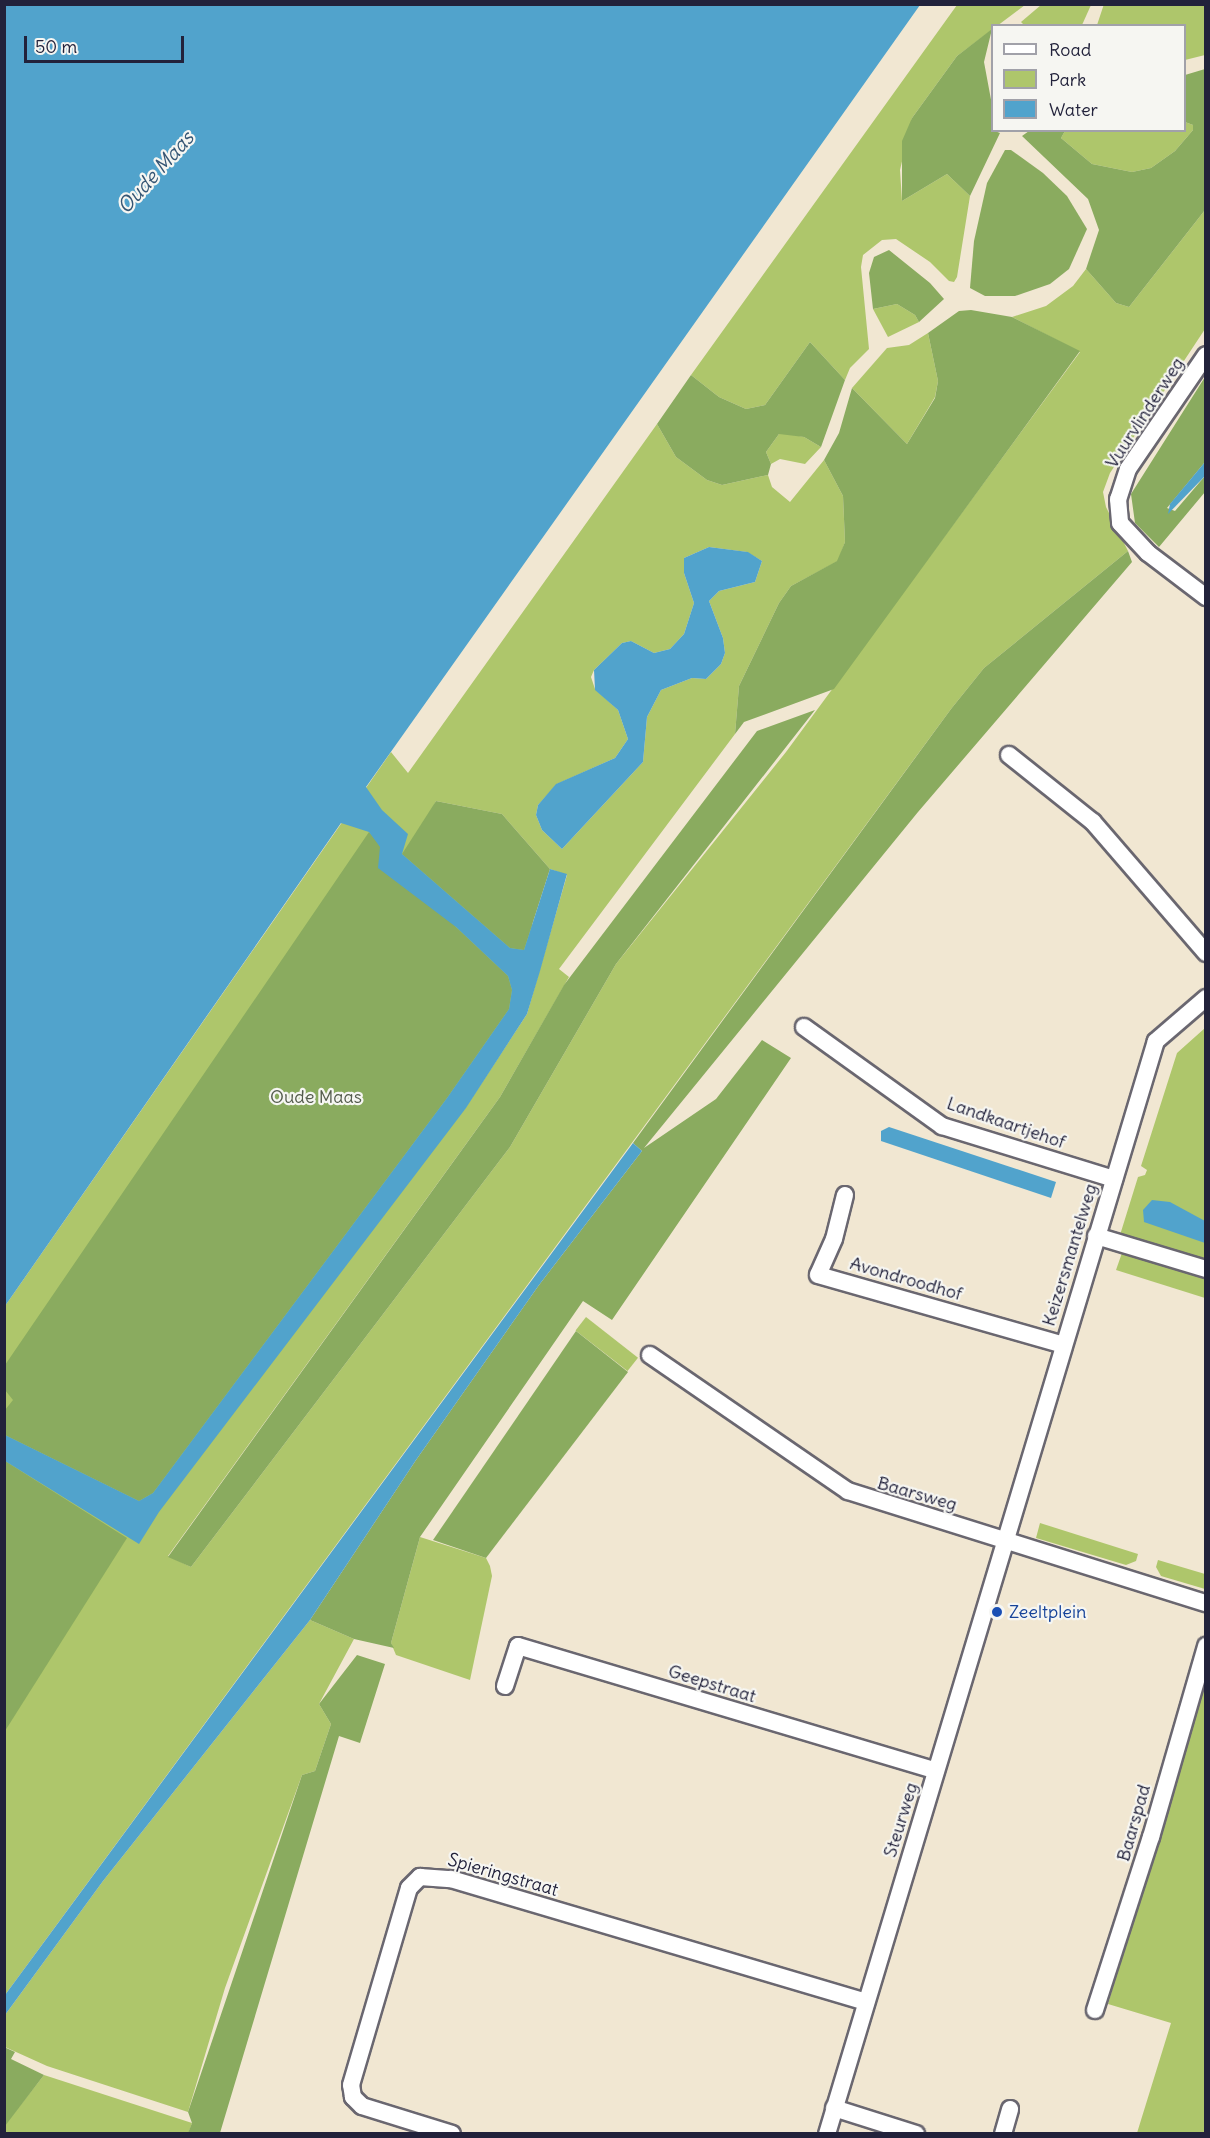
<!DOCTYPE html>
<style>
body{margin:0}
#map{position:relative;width:1210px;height:2138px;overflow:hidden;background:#f1e7d2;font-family:Delius,sans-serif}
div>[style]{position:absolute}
.green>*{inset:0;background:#aec66b;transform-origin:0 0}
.forest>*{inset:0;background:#8aab5f}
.water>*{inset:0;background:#51a3cc}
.roads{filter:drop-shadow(2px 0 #6a6770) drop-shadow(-2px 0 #6a6770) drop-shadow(0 2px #6a6770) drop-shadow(0 -2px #6a6770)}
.street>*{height:16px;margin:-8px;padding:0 8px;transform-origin:8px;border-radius:8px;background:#fff}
.dots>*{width:16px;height:16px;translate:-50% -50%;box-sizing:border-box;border:3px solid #f6f6f2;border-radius:50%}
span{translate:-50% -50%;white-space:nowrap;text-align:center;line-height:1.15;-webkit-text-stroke:4.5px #f6f6f2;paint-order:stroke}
.street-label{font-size:18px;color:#22223b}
.park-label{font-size:18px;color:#535b4c}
.transit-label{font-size:18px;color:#164399}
.left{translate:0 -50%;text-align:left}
.water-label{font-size:20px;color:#355675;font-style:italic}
.frame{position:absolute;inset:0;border:6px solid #22223b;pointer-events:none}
.legend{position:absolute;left:991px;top:24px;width:195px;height:108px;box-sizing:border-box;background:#f6f6f2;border:2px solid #a1a1a9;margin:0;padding:8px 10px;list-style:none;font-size:18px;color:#22223b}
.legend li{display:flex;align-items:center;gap:12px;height:30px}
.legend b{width:30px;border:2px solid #a1a1a9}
.scale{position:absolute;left:24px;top:36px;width:160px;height:27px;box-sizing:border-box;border:3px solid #22223b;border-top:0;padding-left:8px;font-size:18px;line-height:21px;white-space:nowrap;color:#22223b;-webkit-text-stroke:4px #f6f6f2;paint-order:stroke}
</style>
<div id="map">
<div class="green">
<i style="clip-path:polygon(1104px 4px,1205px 5px,1205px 55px,1185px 60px,1184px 26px,1097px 25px)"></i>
<i style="clip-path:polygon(957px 5px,1025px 5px,957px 56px,912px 118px,900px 170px,902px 201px,947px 174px,970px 196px,957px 277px,954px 282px,949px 281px,930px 262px,896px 239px,882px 240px,863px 255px,861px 267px,869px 349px,850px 368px,845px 380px,810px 342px,765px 405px,746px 409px,719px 397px,691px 375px)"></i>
<i style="clip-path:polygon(1041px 5px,1091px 5px,1082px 25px,1024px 25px,1021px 22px)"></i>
<i style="clip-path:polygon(1185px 122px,1193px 125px,1193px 130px,1175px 151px,1151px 168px,1132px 172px,1092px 164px,1061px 138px,1065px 131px,1184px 130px)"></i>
<i style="clip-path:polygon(evenodd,1205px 210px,1205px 329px,1110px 473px,1103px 492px,1106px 507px,1128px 551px,984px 668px,951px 709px,5px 1995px,5px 1306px,391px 752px,408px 773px,657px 424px,676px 457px,707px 480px,722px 485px,768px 475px,772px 487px,790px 502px,824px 460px,843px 496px,845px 542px,838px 561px,791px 586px,779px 603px,739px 686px,735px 734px,559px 969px,569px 977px,500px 1097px,168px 1556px,191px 1567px,510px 1147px,616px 964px,786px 752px,1080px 352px,1012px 317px,1046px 306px,1073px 286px,1086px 269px,1116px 303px,1129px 307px,1205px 210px,709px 547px,747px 552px,762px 561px,755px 582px,719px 591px,709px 601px,723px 638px,725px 653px,721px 664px,706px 679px,692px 678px,661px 690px,647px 717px,643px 762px,562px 849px,542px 830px,536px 815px,538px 805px,557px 784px,615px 758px,628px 739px,618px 710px,595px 689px,591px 677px,594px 670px,622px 643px,631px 641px,654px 653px,670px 649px,684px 634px,694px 603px,684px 573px,684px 558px,709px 547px,1205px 210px,436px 801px,502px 814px,550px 869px,567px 875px,527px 1014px,464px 1110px,455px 1104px,515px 1021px,538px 931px,434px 805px,436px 801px)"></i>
<i style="clip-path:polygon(897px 304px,915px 315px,919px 322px,888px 337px,873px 309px)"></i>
<i style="clip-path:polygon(928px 333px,938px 381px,935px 397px,907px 444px,852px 388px,887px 348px,909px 345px)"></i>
<i style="clip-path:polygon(784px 433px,804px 437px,821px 447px,805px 464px,780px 459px,771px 464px,766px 452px,779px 434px)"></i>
<i style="clip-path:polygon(1205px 1028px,1205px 1261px,1120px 1235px,1138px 1177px,1145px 1175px,1147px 1170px,1141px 1166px,1177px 1053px)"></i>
<i style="clip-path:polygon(1123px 1250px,1205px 1274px,1205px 1298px,1116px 1270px)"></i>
<i style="left:586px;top:1317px;width:66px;height:17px;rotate:38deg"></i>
<i style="clip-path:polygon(1040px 1523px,1138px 1554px,1136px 1561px,1126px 1565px,1036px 1538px)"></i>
<i style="clip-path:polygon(420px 1537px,486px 1558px,490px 1566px,492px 1576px,470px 1680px,396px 1655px,391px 1643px)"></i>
<i style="clip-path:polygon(1158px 1560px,1205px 1574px,1205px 1589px,1161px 1576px,1156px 1567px)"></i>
<i style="clip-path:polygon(310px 1620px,354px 1639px,319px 1704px,331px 1724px,315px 1771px,302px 1775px,225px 1988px,188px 2112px,47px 2066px,5px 2047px,5px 2015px,103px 1881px)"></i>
<i style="clip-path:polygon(1205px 1676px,1205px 2133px,1137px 2133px,1171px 2023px,1108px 2004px)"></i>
<i style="clip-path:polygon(44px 2075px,192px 2123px,188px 2134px,5px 2134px,4px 2126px)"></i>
</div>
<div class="forest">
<i style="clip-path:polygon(992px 29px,984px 62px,992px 105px,992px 130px,1000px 133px,970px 196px,947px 174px,902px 201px,902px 141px,912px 118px,957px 56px)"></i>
<i style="clip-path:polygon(1205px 69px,1205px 210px,1129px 307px,1116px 303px,1086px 269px,1099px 230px,1088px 199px,1022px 136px,1029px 131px,1065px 131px,1061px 138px,1092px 164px,1132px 172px,1151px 168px,1175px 151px,1193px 130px,1193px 125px,1185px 122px,1185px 75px)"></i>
<i style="clip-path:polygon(1005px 150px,1011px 150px,1043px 173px,1067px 196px,1087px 229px,1069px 269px,1050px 284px,1015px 296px,985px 296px,970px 288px,974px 241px,987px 183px)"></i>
<i style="clip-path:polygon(889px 250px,930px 283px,944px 299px,919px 322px,915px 315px,897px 304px,873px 309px,869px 273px,874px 257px)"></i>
<i style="clip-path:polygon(971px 310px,1012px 317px,1080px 351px,834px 689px,744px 722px,735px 734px,739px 686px,779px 603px,791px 586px,837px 561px,845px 542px,843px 496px,824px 460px,839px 433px,852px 388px,907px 444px,935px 398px,938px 381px,928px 333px,959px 311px)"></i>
<i style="clip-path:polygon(810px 342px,845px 380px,821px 447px,804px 437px,779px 434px,766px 452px,771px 464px,768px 475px,722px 485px,707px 480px,676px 457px,657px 424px,691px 375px,719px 397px,746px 409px,765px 405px)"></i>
<i style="clip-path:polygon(1205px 377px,1205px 462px,1167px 508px,1175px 511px,1205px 476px,1205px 492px,1159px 547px,1135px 523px,1131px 494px)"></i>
<i style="clip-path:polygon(1128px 551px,1132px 562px,918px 812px,644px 1148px,716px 1099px,762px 1040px,791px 1058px,612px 1320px,583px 1301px,420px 1537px,391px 1643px,394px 1648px,354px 1639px,310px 1620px,416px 1460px,539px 1285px,642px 1151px,633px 1143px,951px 709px,984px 668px)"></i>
<i style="clip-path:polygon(815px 710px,616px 964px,510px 1147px,191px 1567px,168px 1557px,500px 1097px,564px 985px,757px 731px)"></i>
<i style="clip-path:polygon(436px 801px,502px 814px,550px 869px,524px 950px,510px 948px,402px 854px)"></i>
<i style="clip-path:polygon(369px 832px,456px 927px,508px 976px,512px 990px,509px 1009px,447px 1098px,153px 1493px,139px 1501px,5px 1435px,5px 1410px,13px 1400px,5px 1390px,5px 1365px)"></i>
<i style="clip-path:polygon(576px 1331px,628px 1372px,486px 1558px,433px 1540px)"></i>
<i style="clip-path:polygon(5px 1461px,127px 1538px,5px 1731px)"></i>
<i style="clip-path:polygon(357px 1655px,385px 1664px,360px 1743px,339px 1736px,220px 2133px,188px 2133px,192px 2123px,188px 2112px,302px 1775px,315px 1771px,331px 1724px,319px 1704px)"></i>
<i style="clip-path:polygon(4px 2047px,15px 2052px,11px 2059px,44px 2075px,5px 2126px)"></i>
</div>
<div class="water">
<i style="clip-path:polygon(5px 4px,920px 5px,366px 787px,382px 810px,408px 834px,402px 854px,510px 948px,524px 950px,550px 869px,567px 874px,540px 971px,527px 1014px,466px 1108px,159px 1512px,139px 1544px,5px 1461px,5px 1435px,139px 1501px,153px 1493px,447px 1098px,509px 1009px,512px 990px,508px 976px,456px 927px,378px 868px,380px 847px,369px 832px,341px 823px,5px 1306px)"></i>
<i style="clip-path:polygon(1205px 462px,1205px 476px,1168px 514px,1170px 504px)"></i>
<i style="clip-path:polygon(709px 547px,748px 552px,762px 561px,755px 582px,719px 591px,709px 601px,723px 638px,725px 653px,721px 664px,706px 679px,692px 678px,661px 690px,647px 717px,643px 762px,562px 849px,542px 830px,536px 815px,538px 805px,556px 784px,615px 758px,628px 739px,618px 710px,595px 690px,594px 670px,622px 643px,631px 641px,654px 653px,670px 649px,684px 634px,694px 603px,684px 573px,684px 558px)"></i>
<i style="clip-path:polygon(889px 1127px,1056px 1182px,1051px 1198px,881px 1141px,881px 1131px)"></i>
<i style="clip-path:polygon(633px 1143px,642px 1151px,539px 1285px,416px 1460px,310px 1620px,103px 1881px,5px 2015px,5px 1995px)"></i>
<i style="clip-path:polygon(1152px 1200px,1170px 1202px,1205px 1221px,1205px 1243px,1144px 1222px,1143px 1210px)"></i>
</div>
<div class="roads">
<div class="street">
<i style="left:1206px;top:355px;width:138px;rotate:124.4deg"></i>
<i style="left:1128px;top:469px;width:32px;rotate:108deg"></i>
<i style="left:1118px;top:499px;width:24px;rotate:85deg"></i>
<i style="left:1120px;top:523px;width:41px;rotate:47deg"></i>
<i style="left:1148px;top:553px;width:73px;rotate:37.2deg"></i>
<i style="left:1009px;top:755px;width:107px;rotate:38.6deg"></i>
<i style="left:1093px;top:822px;width:173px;rotate:49.2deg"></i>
<i style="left:804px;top:1027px;width:170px;rotate:35.7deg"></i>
<i style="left:942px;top:1126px;width:180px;rotate:17.1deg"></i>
<i style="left:845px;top:1195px;width:45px;rotate:104deg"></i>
<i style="left:834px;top:1239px;width:39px;rotate:114deg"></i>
<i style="left:818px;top:1275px;width:255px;rotate:15.9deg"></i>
<i style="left:1096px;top:1236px;width:115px;rotate:16.7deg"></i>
<i style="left:650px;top:1355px;width:240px;rotate:34.5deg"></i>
<i style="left:848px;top:1491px;width:375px;rotate:17.4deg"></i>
<i style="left:505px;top:1686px;width:42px;rotate:-72deg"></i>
<i style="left:518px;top:1646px;width:436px;rotate:16.6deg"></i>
<i style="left:1095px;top:2010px;width:182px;rotate:-72.1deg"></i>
<i style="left:1151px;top:1837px;width:199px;rotate:-73.9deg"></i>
<i style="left:834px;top:2108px;width:86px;rotate:17.6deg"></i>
<i style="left:452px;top:2134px;width:94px;rotate:-162.7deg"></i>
<i style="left:362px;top:2106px;width:13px;rotate:-135deg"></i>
<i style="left:353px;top:2097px;width:12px;rotate:-99deg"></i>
<i style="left:351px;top:2085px;width:205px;rotate:-73.6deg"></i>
<i style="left:409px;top:1888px;width:16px;rotate:-45deg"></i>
<i style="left:420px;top:1877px;width:31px;rotate:4deg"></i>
<i style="left:451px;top:1879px;width:433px;rotate:16.5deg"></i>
<i style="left:827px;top:2134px;width:1141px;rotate:-73.25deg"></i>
<i style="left:1156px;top:1041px;width:66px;rotate:-40.7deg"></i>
<i style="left:1003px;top:2134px;width:26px;rotate:-74deg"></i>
</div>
</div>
<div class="dots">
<i style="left:997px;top:1612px;background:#1a4fb4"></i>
</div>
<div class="street-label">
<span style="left:1145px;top:413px;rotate:-57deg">Vuurvlinderweg</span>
<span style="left:1006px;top:1123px;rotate:19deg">Landkaartjehof</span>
<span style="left:1070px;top:1255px;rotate:-73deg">Keizersmantelweg</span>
<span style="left:906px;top:1279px;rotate:16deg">Avondroodhof</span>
<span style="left:917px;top:1494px;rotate:16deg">Baarsweg</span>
<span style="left:712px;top:1684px;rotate:17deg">Geepstraat</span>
<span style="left:901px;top:1820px;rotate:-73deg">Steurweg</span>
<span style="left:1134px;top:1823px;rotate:-74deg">Baarspad</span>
<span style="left:503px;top:1875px;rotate:16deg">Spieringstraat</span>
</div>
<div class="park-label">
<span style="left:316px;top:1097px">Oude Maas</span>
</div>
<div class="transit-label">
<span class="left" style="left:1009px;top:1612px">Zeeltplein</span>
</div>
<div class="water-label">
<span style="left:155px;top:172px;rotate:-48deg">Oude Maas</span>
</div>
<div class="frame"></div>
<ul class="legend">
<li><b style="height:8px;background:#fff"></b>Road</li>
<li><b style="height:16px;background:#aec66b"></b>Park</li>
<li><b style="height:16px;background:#51a3cc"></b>Water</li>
</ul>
<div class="scale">50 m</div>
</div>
